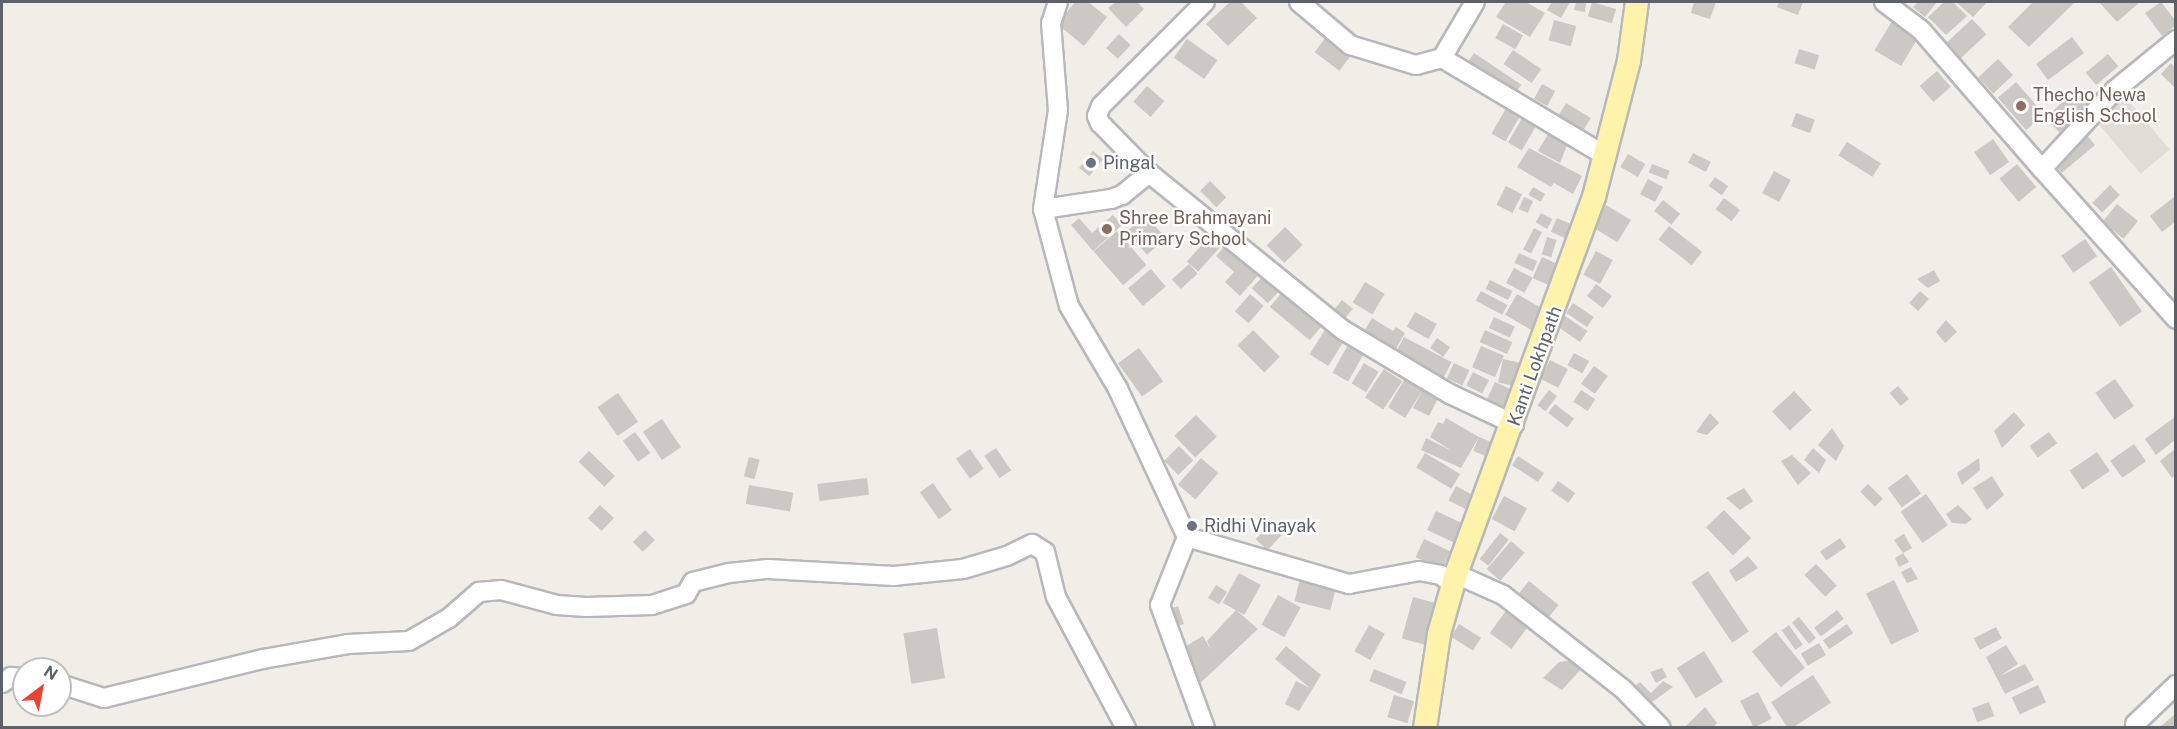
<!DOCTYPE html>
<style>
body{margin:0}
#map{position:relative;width:2177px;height:729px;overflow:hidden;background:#f0eee6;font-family:"Public Sans",sans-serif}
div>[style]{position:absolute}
.education>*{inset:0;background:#e0ddd4;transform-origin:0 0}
.building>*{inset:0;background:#ccc8c3;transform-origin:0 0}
.roads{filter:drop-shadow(2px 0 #b6b8bd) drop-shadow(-2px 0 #b6b8bd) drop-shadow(0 2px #b6b8bd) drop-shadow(0 -2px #b6b8bd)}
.minor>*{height:18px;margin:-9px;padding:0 9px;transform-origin:9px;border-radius:9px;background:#fff}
.major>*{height:22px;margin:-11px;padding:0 11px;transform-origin:11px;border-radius:11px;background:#fff3ac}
.dots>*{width:16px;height:16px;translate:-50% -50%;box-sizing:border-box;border:3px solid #fff;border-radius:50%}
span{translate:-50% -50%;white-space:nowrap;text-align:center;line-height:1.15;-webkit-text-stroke:4.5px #fff;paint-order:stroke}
.education-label{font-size:18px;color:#785e54}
.left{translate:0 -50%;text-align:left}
.worship-label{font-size:18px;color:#5b616d}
.street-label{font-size:18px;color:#5e6167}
.frame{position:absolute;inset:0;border:3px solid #5e6167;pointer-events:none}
.north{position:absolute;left:12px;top:657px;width:60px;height:60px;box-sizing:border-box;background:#fff;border:2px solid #bfc0c2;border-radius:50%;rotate:32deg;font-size:16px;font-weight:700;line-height:24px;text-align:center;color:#5e6167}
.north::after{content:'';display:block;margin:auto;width:21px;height:27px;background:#ea4232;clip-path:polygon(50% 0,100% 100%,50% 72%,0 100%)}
</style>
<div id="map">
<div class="education">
<i style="left:2124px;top:95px;width:71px;height:38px;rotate:50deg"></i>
</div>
<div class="building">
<i style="clip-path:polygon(1075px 2px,1088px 2px,1107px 17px,1084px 46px,1057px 24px)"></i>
<i style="clip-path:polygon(1116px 2px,1137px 2px,1144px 9px,1126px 27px,1108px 8px)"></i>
<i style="clip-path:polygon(1230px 2px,1241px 2px,1257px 18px,1228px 46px,1206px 24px)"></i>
<i style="clip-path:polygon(1506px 2px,1526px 2px,1545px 13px,1530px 37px,1496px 17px)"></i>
<i style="clip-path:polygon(1552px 2px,1570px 2px,1561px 18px,1547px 10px)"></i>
<i style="clip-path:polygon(1576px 2px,1586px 2px,1585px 12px,1574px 10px)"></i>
<i style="left:1592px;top:2px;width:25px;height:15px;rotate:16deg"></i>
<i style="clip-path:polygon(1694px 2px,1716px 2px,1710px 19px,1691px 13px)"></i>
<i style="clip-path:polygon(1779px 2px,1803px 2px,1798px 15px,1777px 7px)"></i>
<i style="clip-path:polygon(1918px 2px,1937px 2px,1925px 17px,1913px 7px)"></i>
<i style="clip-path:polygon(1944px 2px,1953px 2px,1967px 16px,1946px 35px,1928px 17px)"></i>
<i style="clip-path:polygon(1956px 2px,1987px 2px,1973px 17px)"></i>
<i style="clip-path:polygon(2033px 2px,2075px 2px,2029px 47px,2008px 27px)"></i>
<i style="clip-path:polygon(2099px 2px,2140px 2px,2117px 22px)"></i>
<i style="clip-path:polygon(2161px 2px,2175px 20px,2175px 26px,2162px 36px,2145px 13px)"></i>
<i style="left:1972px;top:19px;width:21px;height:35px;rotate:47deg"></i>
<i style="left:1554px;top:20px;width:23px;height:21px;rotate:15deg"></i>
<i style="left:1892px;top:21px;width:31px;height:34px;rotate:31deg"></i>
<i style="left:1503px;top:24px;width:23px;height:16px;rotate:29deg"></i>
<i style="left:1119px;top:34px;width:16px;height:19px;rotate:43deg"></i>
<i style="left:1326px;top:37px;width:31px;height:19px;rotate:37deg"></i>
<i style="left:2072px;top:37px;width:20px;height:45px;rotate:53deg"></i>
<i style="left:1187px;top:39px;width:37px;height:23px;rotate:35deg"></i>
<i style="left:1799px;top:49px;width:21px;height:15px;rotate:17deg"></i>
<i style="left:1513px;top:50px;width:34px;height:17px;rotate:34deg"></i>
<i style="left:1474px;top:53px;width:57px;height:15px;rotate:34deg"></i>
<i style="left:2108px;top:54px;width:16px;height:29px;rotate:50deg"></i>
<i style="left:1998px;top:59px;width:22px;height:27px;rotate:47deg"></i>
<i style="clip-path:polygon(2171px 63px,2175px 68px,2175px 88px,2161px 74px)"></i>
<i style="left:1937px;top:71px;width:21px;height:23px;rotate:49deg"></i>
<i style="left:2016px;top:82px;width:43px;height:24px;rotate:49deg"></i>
<i style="left:1542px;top:84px;width:15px;height:17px;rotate:28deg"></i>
<i style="left:1147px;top:86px;width:23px;height:21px;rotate:41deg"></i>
<i style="left:2076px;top:88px;width:25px;height:43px;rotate:45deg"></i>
<i style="left:1566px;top:103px;width:29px;height:19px;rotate:31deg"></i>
<i style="left:1508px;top:105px;width:16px;height:33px;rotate:30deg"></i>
<i style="left:1525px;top:113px;width:16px;height:34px;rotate:30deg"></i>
<i style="left:1796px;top:113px;width:20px;height:14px;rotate:20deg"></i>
<i style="clip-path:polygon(1553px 126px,1570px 138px,1560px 163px,1538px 151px)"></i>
<i style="left:2084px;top:132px;width:17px;height:43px;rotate:50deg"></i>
<i style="left:1993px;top:139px;width:28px;height:23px;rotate:55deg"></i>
<i style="left:1847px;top:142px;width:40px;height:16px;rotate:32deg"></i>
<i style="clip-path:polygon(1529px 148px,1582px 176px,1573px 194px,1554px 183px,1551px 187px,1517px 167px)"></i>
<i style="left:1093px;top:151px;width:13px;height:22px;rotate:39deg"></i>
<i style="left:1693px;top:153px;width:20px;height:11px;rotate:27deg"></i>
<i style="left:1628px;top:154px;width:20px;height:15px;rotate:30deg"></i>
<i style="left:1652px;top:164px;width:19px;height:9px;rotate:21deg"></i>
<i style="left:2017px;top:164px;width:30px;height:23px;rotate:50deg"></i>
<i style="left:1774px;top:171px;width:19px;height:25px;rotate:28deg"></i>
<i style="left:1715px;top:177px;width:16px;height:11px;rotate:35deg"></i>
<i style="left:1648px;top:179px;width:17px;height:17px;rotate:28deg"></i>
<i style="left:1210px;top:181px;width:23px;height:14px;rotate:45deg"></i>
<i style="left:2110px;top:185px;width:14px;height:25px;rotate:45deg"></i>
<i style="left:1506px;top:186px;width:18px;height:21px;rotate:27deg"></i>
<i style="left:1533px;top:187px;width:14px;height:9px;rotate:30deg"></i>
<i style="clip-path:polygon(2175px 196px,2175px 222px,2162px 232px,2150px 216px)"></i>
<i style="left:1524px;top:197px;width:10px;height:13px;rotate:24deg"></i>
<i style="left:1724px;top:198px;width:20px;height:14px;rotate:37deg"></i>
<i style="left:1663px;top:200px;width:22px;height:14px;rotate:39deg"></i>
<i style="left:2117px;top:204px;width:27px;height:23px;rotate:39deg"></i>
<i style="left:1606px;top:205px;width:29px;height:26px;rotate:31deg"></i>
<i style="left:1541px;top:213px;width:13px;height:11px;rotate:29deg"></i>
<i style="clip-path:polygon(1113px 215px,1122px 225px,1093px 251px,1071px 225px,1079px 218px,1092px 233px)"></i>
<i style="left:1145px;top:215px;width:31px;height:25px;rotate:48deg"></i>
<i style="left:1557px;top:218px;width:22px;height:15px;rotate:24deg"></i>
<i style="left:1669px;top:226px;width:42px;height:17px;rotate:38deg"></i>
<i style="left:1285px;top:227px;width:25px;height:26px;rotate:45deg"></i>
<i style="left:1534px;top:228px;width:9px;height:24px;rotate:27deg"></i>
<i style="left:1117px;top:231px;width:45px;height:31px;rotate:49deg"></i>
<i style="left:1209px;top:237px;width:15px;height:33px;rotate:42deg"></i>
<i style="left:1547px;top:237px;width:10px;height:18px;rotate:17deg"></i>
<i style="left:2085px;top:239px;width:21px;height:29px;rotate:55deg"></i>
<i style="clip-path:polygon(1230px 240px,1261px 272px,1240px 296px,1225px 282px,1234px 272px,1216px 256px)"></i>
<i style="left:1596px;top:251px;width:19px;height:27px;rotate:28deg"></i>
<i style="left:1519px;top:253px;width:20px;height:11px;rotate:24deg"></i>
<i style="left:1542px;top:257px;width:20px;height:23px;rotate:24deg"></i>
<i style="left:1189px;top:264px;width:13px;height:23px;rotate:48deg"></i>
<i style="left:2111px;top:267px;width:54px;height:27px;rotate:55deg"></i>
<i style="left:1514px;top:268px;width:21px;height:17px;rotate:28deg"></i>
<i style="left:1151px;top:269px;width:23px;height:30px;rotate:50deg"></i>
<i style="clip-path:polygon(1934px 270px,1940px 281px,1928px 288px,1917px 279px)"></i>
<i style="left:1266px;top:273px;width:22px;height:21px;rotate:43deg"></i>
<i style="left:1490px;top:280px;width:25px;height:10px;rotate:26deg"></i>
<i style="left:1365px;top:282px;width:23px;height:24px;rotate:31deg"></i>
<i style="left:1596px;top:284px;width:20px;height:15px;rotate:37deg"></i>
<i style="left:1284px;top:290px;width:52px;height:22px;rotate:40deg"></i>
<i style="left:1481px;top:291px;width:30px;height:11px;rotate:28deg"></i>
<i style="left:1920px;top:291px;width:12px;height:16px;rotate:42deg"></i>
<i style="left:1250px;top:294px;width:18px;height:23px;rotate:41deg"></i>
<i style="left:1517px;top:294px;width:36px;height:24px;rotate:30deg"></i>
<i style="left:1342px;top:300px;width:14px;height:14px;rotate:39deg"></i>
<i style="left:1573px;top:303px;width:25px;height:12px;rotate:34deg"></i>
<i style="left:1415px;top:312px;width:25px;height:17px;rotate:29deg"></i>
<i style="left:1565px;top:316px;width:27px;height:13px;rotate:34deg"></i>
<i style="left:1494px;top:317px;width:23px;height:12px;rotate:25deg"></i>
<i style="clip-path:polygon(1372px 318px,1393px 331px,1396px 327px,1405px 333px,1393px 354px,1363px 333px)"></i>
<i style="clip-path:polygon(1946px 320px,1957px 332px,1945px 343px,1936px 332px)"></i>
<i style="left:1326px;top:328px;width:22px;height:31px;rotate:32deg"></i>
<i style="left:1253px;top:330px;width:38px;height:22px;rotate:45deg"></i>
<i style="left:1485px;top:330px;width:30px;height:13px;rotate:24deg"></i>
<i style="left:1404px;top:337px;width:54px;height:17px;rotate:28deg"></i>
<i style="left:1437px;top:338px;width:16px;height:12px;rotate:35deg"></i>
<i style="left:1349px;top:343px;width:18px;height:34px;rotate:29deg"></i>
<i style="left:1481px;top:346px;width:25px;height:23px;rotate:23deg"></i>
<i style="left:1139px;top:348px;width:41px;height:26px;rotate:54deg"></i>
<i style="left:1574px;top:353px;width:17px;height:14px;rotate:28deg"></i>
<i style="left:1503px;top:359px;width:24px;height:24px;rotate:12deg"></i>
<i style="left:1550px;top:360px;width:20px;height:21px;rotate:27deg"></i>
<i style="left:1364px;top:363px;width:17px;height:24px;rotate:31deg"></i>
<i style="left:1454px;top:363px;width:17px;height:17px;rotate:25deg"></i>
<i style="left:1594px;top:366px;width:17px;height:22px;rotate:36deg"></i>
<i style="left:1384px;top:369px;width:22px;height:34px;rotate:34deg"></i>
<i style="left:1473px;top:372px;width:18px;height:15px;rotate:27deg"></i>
<i style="clip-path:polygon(1406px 377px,1439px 396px,1429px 416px,1413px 408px,1422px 391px,1405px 418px,1388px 407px)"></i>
<i style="left:2115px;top:379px;width:33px;height:24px;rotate:55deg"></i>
<i style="left:1495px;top:382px;width:23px;height:23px;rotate:25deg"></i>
<i style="left:1898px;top:386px;width:17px;height:11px;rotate:50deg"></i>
<i style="left:1549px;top:390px;width:10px;height:19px;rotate:37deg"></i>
<i style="left:1581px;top:390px;width:17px;height:14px;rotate:33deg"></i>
<i style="left:1794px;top:391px;width:26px;height:30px;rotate:47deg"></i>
<i style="left:618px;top:393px;width:35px;height:25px;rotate:55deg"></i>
<i style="left:1555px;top:404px;width:24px;height:11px;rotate:38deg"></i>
<i style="clip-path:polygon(2014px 412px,2025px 425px,2002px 448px,1994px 431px)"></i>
<i style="clip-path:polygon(1710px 413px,1719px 423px,1707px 435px,1696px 432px)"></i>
<i style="left:1196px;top:415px;width:30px;height:30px;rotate:46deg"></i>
<i style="clip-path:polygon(2175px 417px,2175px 440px,2156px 455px,2145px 439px)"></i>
<i style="clip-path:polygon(1446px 418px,1479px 437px,1461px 468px,1421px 450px,1426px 438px,1452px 451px,1430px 437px,1438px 422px,1443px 424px)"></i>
<i style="left:662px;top:419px;width:34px;height:23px;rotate:56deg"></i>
<i style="clip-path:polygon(1832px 428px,1844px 446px,1836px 461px,1818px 445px)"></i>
<i style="left:635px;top:432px;width:26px;height:15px;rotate:54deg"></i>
<i style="left:2049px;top:432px;width:14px;height:24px;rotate:54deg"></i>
<i style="left:1479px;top:437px;width:22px;height:15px;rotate:22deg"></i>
<i style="left:2134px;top:444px;width:21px;height:29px;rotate:55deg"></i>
<i style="left:1179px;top:446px;width:20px;height:21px;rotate:45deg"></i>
<i style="left:996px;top:448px;width:27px;height:14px;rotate:56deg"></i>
<i style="clip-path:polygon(1813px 448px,1826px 460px,1819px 473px,1804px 460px)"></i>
<i style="left:970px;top:449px;width:24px;height:17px;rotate:55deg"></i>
<i style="clip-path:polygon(2175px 449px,2175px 475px,2172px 478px,2160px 461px)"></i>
<i style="left:589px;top:451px;width:36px;height:15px;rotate:44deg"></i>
<i style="left:2097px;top:452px;width:23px;height:33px;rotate:56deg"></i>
<i style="left:1425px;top:453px;width:41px;height:17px;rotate:31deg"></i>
<i style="clip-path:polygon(1792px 455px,1811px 473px,1798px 485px,1781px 461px)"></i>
<i style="left:1518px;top:456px;width:31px;height:11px;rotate:33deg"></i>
<i style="left:749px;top:457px;width:11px;height:20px;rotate:15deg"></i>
<i style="left:1201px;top:458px;width:23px;height:35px;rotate:41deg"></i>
<i style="clip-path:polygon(1979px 458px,1980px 470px,1962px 485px,1957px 473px)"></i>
<i style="left:1907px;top:474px;width:24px;height:24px;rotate:54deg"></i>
<i style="clip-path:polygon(1992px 476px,2004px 495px,1987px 510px,1973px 488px)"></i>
<i style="left:867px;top:478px;width:17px;height:50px;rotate:83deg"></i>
<i style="left:1558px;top:481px;width:21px;height:12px;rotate:35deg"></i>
<i style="left:933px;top:483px;width:33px;height:16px;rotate:55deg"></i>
<i style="left:1868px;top:484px;width:21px;height:11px;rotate:45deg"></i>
<i style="left:749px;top:485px;width:45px;height:19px;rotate:10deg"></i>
<i style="left:1456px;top:486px;width:19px;height:16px;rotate:28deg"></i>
<i style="clip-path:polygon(1744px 488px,1753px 501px,1740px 510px,1726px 498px)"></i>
<i style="left:1926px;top:494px;width:38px;height:31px;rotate:55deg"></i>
<i style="left:1504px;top:496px;width:26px;height:26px;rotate:28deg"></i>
<i style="left:600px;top:505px;width:19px;height:18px;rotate:43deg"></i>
<i style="clip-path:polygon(1958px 505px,1972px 519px,1966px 524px,1952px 523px,1946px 514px)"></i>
<i style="left:1724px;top:510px;width:39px;height:25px;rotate:46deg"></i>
<i style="left:1436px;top:511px;width:29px;height:21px;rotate:25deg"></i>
<i style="left:1270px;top:524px;width:16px;height:21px;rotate:43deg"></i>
<i style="left:645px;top:530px;width:14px;height:17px;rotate:45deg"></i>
<i style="left:1500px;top:533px;width:11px;height:33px;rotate:38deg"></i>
<i style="clip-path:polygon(1904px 534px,1912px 548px,1903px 553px,1909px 562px,1899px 567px,1895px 558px,1903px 553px,1894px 540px)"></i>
<i style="left:1840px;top:538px;width:11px;height:24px;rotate:56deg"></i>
<i style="left:1424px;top:539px;width:29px;height:20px;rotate:25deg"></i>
<i style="left:1511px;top:541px;width:18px;height:37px;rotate:41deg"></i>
<i style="clip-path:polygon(1748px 556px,1758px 568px,1736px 582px,1729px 571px)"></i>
<i style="left:1816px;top:564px;width:30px;height:16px;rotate:46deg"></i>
<i style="clip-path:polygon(1911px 567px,1918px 579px,1907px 583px,1901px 572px)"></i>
<i style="left:1708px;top:571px;width:73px;height:20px;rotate:56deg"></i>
<i style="left:1239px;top:573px;width:25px;height:34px;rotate:29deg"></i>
<i style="left:1300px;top:579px;width:37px;height:23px;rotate:14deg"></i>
<i style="left:1894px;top:580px;width:57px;height:31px;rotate:64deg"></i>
<i style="left:1529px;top:581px;width:38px;height:18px;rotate:39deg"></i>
<i style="left:1216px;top:585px;width:13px;height:15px;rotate:32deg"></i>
<i style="left:1278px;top:595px;width:26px;height:34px;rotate:29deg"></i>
<i style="left:1413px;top:597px;width:27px;height:43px;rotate:15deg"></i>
<i style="left:1178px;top:606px;width:19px;height:11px;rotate:72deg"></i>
<i style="left:1508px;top:608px;width:27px;height:31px;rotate:36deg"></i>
<i style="clip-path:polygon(1236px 610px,1258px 629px,1195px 688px,1181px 649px,1203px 636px,1211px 650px,1207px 641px)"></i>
<i style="left:1837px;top:610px;width:11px;height:29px;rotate:52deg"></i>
<i style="left:1799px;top:617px;width:27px;height:9px;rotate:51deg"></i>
<i style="left:1459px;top:624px;width:26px;height:15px;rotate:32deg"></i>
<i style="left:1847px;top:624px;width:11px;height:29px;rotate:56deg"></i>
<i style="left:1369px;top:625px;width:18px;height:30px;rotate:29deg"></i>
<i style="left:1789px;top:625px;width:24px;height:9px;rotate:55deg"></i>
<i style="left:1996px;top:627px;width:13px;height:25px;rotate:63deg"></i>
<i style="left:937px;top:628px;width:51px;height:34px;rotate:81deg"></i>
<i style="left:1776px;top:632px;width:46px;height:31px;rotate:51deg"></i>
<i style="left:1819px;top:643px;width:14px;height:21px;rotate:60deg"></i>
<i style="clip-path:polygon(2006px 645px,2018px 664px,2000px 676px,2025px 664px,2034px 680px,2005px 694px,1986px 657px)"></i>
<i style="clip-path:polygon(1286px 646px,1321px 675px,1299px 711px,1285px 704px,1296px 681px,1310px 688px,1275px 659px)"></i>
<i style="left:1704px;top:651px;width:36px;height:32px;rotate:58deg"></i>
<i style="clip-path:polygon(1574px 660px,1583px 667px,1562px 690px,1543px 678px,1559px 662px)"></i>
<i style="clip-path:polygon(1662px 668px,1667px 677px,1656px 683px,1650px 672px)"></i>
<i style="left:1374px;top:669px;width:35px;height:13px;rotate:22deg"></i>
<i style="left:1813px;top:675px;width:33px;height:50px;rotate:57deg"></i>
<i style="clip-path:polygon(1663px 681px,1673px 687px,1652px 702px,1632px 689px,1640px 682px,1651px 693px)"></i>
<i style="left:2038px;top:685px;width:19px;height:29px;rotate:65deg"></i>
<i style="left:1758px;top:692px;width:30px;height:20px;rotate:63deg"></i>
<i style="left:1394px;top:695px;width:21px;height:23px;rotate:17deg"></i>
<i style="left:1989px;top:702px;width:15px;height:18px;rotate:70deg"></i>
<i style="clip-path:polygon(1705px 707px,1717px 723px,1712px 728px,1684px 728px)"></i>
<i style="clip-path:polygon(2175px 714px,2175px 728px,2159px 728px)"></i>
</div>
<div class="roads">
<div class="minor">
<i style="left:1058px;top:2px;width:22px;rotate:108deg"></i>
<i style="left:1051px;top:23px;width:87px;rotate:85.4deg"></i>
<i style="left:1058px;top:110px;width:100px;rotate:98.6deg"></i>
<i style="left:1043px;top:209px;width:100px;rotate:75deg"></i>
<i style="left:1069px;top:306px;width:96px;rotate:59.4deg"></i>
<i style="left:1118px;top:389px;width:163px;rotate:65deg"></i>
<i style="left:1205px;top:2px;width:147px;rotate:135deg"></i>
<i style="left:1101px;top:106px;width:11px;rotate:112deg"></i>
<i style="left:1097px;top:116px;width:8px;rotate:67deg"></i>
<i style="left:1100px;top:123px;width:70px;rotate:45.6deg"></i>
<i style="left:1149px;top:173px;width:250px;rotate:39deg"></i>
<i style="left:1343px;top:330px;width:125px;rotate:30.9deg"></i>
<i style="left:1450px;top:394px;width:71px;rotate:25.1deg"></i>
<i style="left:1299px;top:2px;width:67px;rotate:40.1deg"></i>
<i style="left:1350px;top:45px;width:69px;rotate:16.9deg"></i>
<i style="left:1416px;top:65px;width:27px;rotate:-15deg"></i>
<i style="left:1442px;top:58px;width:191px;rotate:30.9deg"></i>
<i style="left:1884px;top:2px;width:46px;rotate:37.1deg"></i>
<i style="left:1921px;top:30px;width:184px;rotate:49deg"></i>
<i style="left:2042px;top:169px;width:108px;rotate:-47.3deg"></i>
<i style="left:2115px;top:90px;width:79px;rotate:-39.3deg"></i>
<i style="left:1442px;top:58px;width:65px;rotate:-59.5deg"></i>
<i style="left:2042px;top:169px;width:201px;rotate:48.2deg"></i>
<i style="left:1043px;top:209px;width:69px;rotate:-8.4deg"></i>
<i style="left:1111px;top:199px;width:12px;rotate:-20deg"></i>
<i style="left:1122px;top:195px;width:35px;rotate:-39deg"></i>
<i style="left:1456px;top:574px;width:51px;rotate:24.1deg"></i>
<i style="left:1503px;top:595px;width:152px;rotate:38.1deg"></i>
<i style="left:1623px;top:689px;width:54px;rotate:45.7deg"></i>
<i style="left:2px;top:683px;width:11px;rotate:-34deg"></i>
<i style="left:11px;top:677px;width:13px;rotate:4deg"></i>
<i style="left:60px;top:684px;width:46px;rotate:17.7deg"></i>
<i style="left:104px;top:698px;width:164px;rotate:-13.8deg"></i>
<i style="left:263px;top:659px;width:86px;rotate:-10deg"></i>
<i style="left:348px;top:644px;width:61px;rotate:-2.8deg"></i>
<i style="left:409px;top:641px;width:46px;rotate:-29.9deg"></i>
<i style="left:449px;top:618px;width:40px;rotate:-41deg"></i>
<i style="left:479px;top:592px;width:22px;rotate:-5deg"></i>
<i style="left:501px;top:590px;width:58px;rotate:15deg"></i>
<i style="left:557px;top:605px;width:29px;rotate:4deg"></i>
<i style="left:586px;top:607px;width:66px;rotate:-1.7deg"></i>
<i style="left:652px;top:605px;width:36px;rotate:-18deg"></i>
<i style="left:686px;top:594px;width:14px;rotate:-60deg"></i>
<i style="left:693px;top:582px;width:37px;rotate:-14deg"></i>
<i style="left:729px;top:573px;width:39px;rotate:-6deg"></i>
<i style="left:768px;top:569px;width:126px;rotate:3.2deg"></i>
<i style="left:894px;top:576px;width:69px;rotate:-5.8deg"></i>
<i style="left:963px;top:569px;width:46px;rotate:-16.5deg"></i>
<i style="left:1007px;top:556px;width:28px;rotate:-26deg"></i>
<i style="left:1032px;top:544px;width:15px;rotate:32deg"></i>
<i style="left:1045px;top:552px;width:46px;rotate:76.3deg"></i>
<i style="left:1056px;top:597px;width:149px;rotate:61.9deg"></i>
<i style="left:1205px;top:728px;width:131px;rotate:-110.1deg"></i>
<i style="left:1160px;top:605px;width:73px;rotate:-68.3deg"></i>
<i style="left:1187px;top:537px;width:169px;rotate:16.2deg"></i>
<i style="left:1349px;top:584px;width:71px;rotate:-10.5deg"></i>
<i style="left:1419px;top:571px;width:22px;rotate:10deg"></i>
<i style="left:1441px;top:575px;width:17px;rotate:40deg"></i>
<i style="left:2137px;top:728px;width:4px;rotate:-117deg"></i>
<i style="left:2135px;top:724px;width:57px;rotate:-43.6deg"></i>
</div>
<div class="major">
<i style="left:1425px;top:728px;width:95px;rotate:-81.5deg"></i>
<i style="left:1439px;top:634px;width:62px;rotate:-74.2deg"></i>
<i style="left:1456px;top:574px;width:401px;rotate:-69.9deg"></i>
<i style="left:1594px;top:197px;width:140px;rotate:-75.6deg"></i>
<i style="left:1629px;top:61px;width:60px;rotate:-82.3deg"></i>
</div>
</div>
<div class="dots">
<i style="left:2021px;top:106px;background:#8d6e63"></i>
<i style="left:1091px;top:163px;background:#6b7280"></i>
<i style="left:1107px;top:229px;background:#8d6e63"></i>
<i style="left:1192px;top:526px;background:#6b7280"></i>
</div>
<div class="education-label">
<span class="left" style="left:2033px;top:106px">Thecho Newa<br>English School</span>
<span class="left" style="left:1119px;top:229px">Shree Brahmayani<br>Primary School</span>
</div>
<div class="worship-label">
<span class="left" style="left:1103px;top:163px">Pingal</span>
<span class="left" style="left:1204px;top:526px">Ridhi Vinayak</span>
</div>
<div class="street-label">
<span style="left:1535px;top:366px;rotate:-70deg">Kanti Lokhpath</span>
</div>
<div class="frame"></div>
<div class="north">N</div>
</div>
